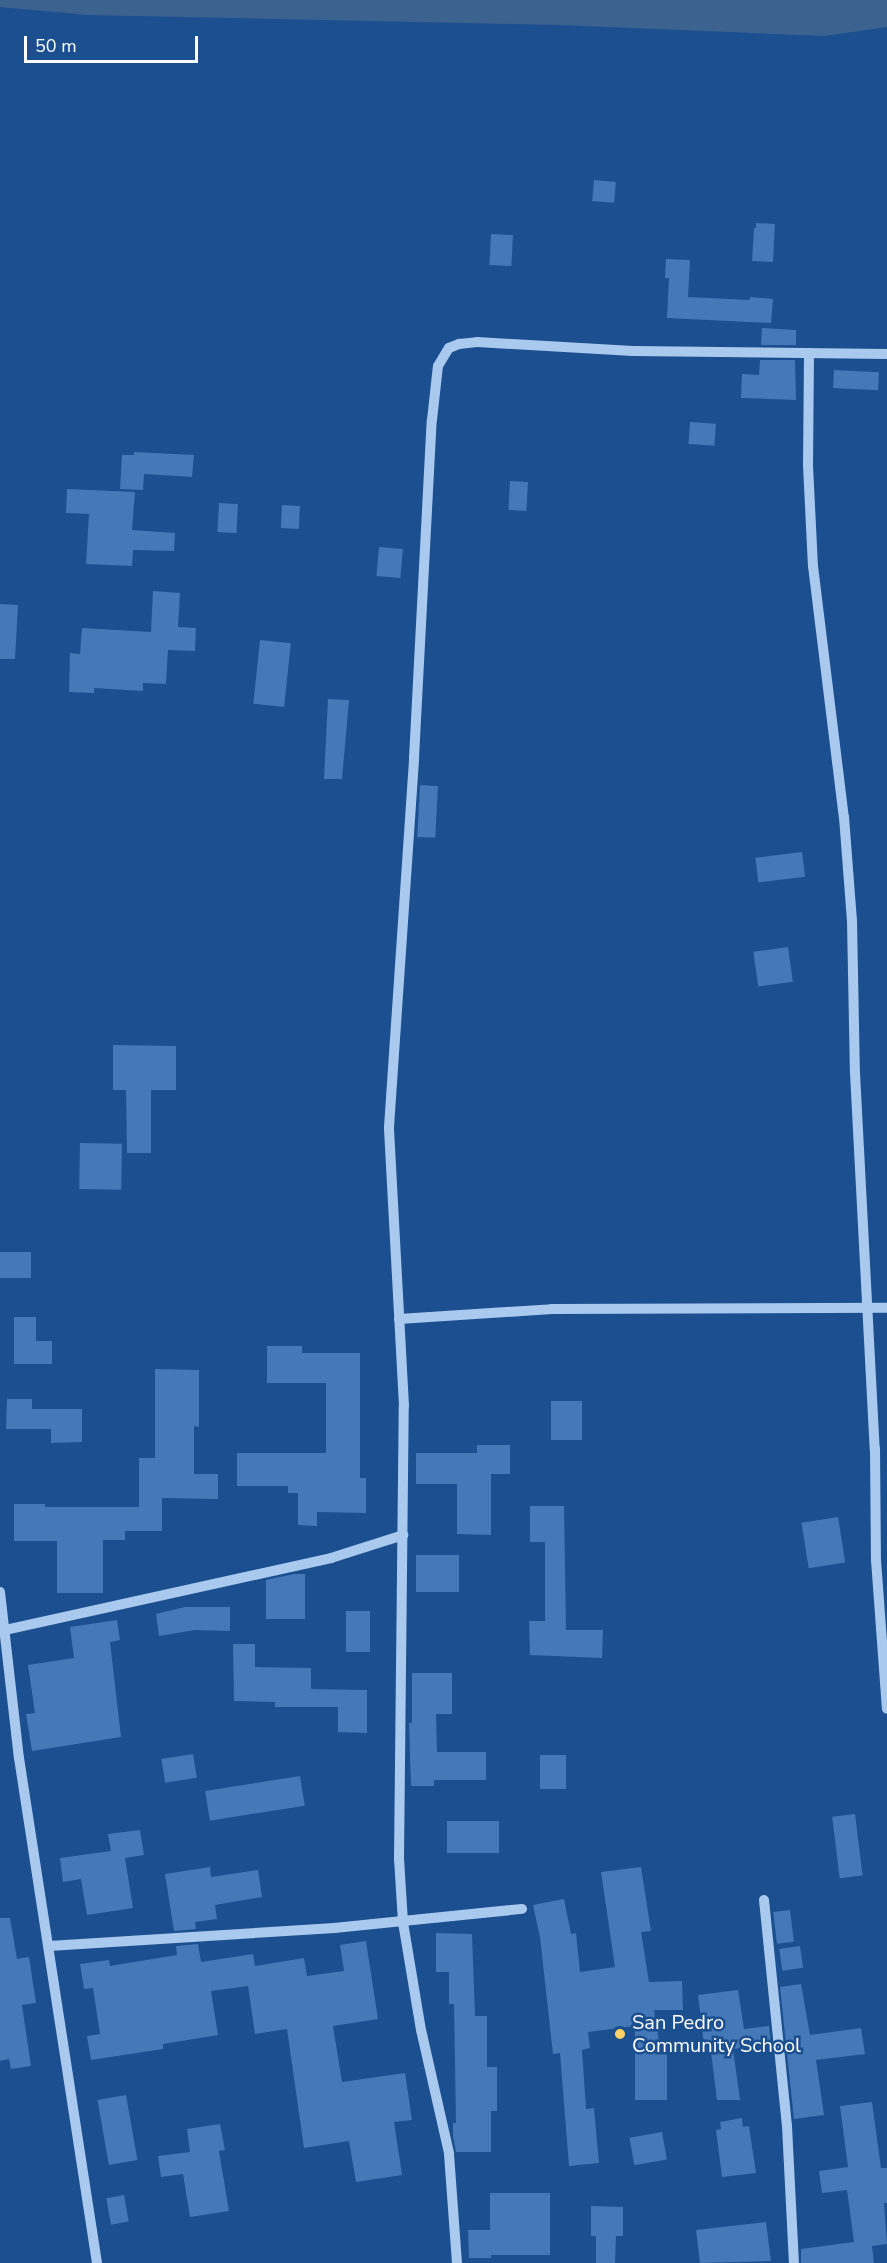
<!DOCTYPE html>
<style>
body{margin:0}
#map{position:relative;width:887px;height:2263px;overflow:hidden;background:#1b4f8f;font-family:"Nunito Sans",sans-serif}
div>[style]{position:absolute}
.water>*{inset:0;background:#3c6290}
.building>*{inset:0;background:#4478b7;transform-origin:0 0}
.minor>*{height:10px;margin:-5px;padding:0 5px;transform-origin:5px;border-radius:5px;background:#a9c9ee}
.dots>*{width:16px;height:16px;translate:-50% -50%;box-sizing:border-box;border:3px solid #1b4f8f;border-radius:50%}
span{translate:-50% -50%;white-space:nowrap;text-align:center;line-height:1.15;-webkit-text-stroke:5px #1b4f8f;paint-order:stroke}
.poi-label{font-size:20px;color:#fff}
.left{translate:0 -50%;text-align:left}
.scale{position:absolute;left:24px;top:36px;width:174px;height:27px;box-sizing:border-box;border:3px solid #fff;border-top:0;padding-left:8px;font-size:18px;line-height:21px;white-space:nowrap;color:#fff;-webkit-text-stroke:4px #1b4f8f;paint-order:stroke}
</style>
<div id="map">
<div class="water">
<i style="clip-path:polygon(0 0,887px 0,887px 27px,825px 36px,560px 25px,88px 15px,0 7px)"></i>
</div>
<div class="building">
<i style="left:594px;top:180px;width:22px;height:21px;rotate:5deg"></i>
<i style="clip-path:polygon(756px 223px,775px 224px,773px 262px,752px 261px,754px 228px,756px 228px)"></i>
<i style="left:491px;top:234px;width:22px;height:31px;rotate:3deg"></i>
<i style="clip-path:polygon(666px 259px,690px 260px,688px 297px,750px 300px,750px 297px,773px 299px,771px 323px,667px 318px,669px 278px,665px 278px)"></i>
<i style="clip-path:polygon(762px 328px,796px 330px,796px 345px,761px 345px)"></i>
<i style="clip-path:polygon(760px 360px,795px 360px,796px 400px,741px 398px,742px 374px,759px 375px)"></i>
<i style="left:834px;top:370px;width:45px;height:18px;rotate:3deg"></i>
<i style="left:690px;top:422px;width:26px;height:22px;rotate:4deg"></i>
<i style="clip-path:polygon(134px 452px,194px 455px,192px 477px,144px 474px,143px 490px,120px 489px,122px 455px,134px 455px)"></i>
<i style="left:510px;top:481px;width:18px;height:29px;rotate:3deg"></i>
<i style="clip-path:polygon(67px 489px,135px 492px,132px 530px,175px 533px,174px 551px,133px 550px,132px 566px,86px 564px,89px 514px,66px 513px)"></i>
<i style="left:219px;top:503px;width:19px;height:29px;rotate:3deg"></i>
<i style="left:282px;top:505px;width:18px;height:23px;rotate:3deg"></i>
<i style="left:379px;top:547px;width:24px;height:29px;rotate:5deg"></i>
<i style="clip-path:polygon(153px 591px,180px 593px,178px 627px,196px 628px,195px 651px,168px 650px,166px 684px,143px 683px,143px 691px,94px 688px,94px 693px,69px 692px,70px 653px,80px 654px,82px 628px,151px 632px)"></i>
<i style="clip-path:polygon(0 604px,18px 605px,15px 659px,0 659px)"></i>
<i style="left:260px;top:640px;width:31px;height:64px;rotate:6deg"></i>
<i style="clip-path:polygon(328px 699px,349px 700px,342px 779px,324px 779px)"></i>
<i style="left:420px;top:785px;width:18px;height:52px;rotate:3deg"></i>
<i style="left:802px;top:852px;width:25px;height:47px;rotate:83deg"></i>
<i style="left:788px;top:947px;width:35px;height:35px;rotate:82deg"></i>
<i style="clip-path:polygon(113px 1045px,176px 1046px,176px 1090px,151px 1090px,151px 1153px,127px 1153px,126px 1090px,113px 1090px)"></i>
<i style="left:80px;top:1143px;width:42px;height:46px;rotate:1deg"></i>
<i style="left:0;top:1252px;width:31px;height:26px"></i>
<i style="clip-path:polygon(14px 1317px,36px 1317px,36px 1341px,52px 1341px,52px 1364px,14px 1364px)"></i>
<i style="clip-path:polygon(267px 1346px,302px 1346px,302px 1353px,360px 1353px,360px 1478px,366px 1478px,366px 1513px,317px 1512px,317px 1526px,298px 1525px,298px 1493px,288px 1493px,288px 1486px,237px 1486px,237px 1453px,326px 1453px,326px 1383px,267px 1383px)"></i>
<i style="clip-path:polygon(155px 1369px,199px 1370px,199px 1427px,194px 1426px,194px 1474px,218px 1474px,218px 1499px,162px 1498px,162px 1531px,125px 1531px,125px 1540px,103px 1540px,103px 1593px,57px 1593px,57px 1541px,14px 1541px,14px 1504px,45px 1504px,45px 1507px,139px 1507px,139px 1458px,155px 1458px)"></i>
<i style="clip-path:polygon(7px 1399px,32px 1399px,32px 1409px,82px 1409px,82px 1442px,51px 1443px,51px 1429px,6px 1429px)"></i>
<i style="left:551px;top:1401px;width:31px;height:39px"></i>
<i style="clip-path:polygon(477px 1445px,510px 1445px,510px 1474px,491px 1474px,491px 1535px,457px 1534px,457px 1484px,416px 1484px,416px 1453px,477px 1453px)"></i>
<i style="clip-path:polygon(530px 1506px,564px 1506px,566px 1630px,603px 1630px,602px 1658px,530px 1655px,529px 1621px,545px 1621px,545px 1542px,530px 1542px)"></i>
<i style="left:838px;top:1517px;width:46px;height:37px;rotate:81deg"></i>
<i style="left:416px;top:1555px;width:43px;height:37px"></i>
<i style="clip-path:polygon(294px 1574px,305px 1574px,305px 1619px,266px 1619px,266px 1580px)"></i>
<i style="clip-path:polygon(185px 1607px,230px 1607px,230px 1631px,195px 1630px,159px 1636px,156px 1614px)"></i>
<i style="left:346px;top:1611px;width:24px;height:41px"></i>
<i style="clip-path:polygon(117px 1620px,120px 1640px,110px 1642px,121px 1737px,32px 1751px,26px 1714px,35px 1713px,28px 1665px,74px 1658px,70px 1627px)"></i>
<i style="clip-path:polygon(233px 1644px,255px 1644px,255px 1667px,311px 1668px,311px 1689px,367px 1690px,367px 1733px,338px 1732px,338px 1707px,275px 1707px,275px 1702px,234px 1701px)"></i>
<i style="clip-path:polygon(412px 1673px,452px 1673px,452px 1714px,436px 1714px,437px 1752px,486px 1752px,486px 1780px,434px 1780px,434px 1786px,411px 1786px,409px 1723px,412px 1723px)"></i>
<i style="left:193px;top:1754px;width:24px;height:32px;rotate:81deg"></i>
<i style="left:540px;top:1755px;width:26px;height:34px"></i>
<i style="left:300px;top:1776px;width:30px;height:96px;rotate:81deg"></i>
<i style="left:855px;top:1814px;width:62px;height:23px;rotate:83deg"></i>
<i style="left:447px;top:1821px;width:52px;height:32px"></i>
<i style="clip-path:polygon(140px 1830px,144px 1855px,125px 1858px,133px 1908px,87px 1915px,81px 1879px,63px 1882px,60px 1858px,111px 1851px,108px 1834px)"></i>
<i style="clip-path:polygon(210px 1867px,211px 1877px,258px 1870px,262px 1897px,215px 1905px,217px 1919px,195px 1922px,196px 1929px,174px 1931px,165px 1874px)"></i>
<i style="clip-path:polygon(641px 1867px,651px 1931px,641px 1932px,649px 1982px,682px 1981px,683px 2010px,654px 2010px,660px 2048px,667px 2048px,667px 2100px,635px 2100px,635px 2026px,588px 2032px,590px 2048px,582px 2050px,586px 2109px,594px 2108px,599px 2163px,569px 2166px,560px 2053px,553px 2054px,540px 1937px,533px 1905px,564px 1899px,571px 1934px,576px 1933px,580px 1972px,615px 1967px,601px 1872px)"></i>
<i style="left:790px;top:1910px;width:32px;height:17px;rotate:83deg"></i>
<i style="clip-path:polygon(0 1918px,10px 1918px,17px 1959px,29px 1957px,36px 2003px,22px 2005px,31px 2066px,11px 2069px,9px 2059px,0 2061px)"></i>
<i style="clip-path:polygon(436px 1933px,472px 1934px,475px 2016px,487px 2016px,487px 2067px,497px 2067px,497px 2111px,491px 2111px,491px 2152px,456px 2152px,453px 2136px,453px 2123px,456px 2123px,454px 2004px,449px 2004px,449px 1972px,436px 1972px)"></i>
<i style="clip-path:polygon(366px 1941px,378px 2019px,333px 2026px,342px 2082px,405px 2073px,412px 2120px,394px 2122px,402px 2175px,356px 2182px,349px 2141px,304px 2148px,287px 2029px,255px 2034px,248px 1986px,211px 1991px,218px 2035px,163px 2044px,163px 2049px,91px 2060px,87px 2036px,100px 2034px,93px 1988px,84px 1989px,80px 1964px,109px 1960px,110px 1966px,177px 1955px,176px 1946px,198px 1944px,201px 1962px,253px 1954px,255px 1966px,304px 1958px,307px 1976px,344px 1971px,340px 1945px)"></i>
<i style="left:800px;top:1946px;width:22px;height:21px;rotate:82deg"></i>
<i style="clip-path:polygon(801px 1984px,810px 2035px,861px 2028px,865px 2054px,816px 2060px,824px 2115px,794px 2119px,780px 1987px)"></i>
<i style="clip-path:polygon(738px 1990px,744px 2029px,769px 2026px,771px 2044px,733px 2049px,740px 2100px,717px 2100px,711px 2052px,705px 2053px,698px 1995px)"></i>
<i style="left:126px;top:2095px;width:66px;height:29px;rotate:80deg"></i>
<i style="clip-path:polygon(872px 2102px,881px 2168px,887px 2168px,887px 2203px,884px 2203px,887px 2244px,872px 2246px,874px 2263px,801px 2263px,801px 2249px,854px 2242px,847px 2190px,822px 2193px,819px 2171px,848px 2167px,840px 2106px)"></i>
<i style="clip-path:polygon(742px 2118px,743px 2127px,749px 2126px,756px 2173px,722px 2177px,716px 2130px,721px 2129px,720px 2122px)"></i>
<i style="clip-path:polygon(220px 2124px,225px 2150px,219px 2151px,229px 2211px,190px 2217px,183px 2174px,161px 2177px,158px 2156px,190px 2152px,187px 2129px)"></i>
<i style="left:662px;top:2132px;width:28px;height:33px;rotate:80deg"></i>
<i style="clip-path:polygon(490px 2193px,550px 2193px,550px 2255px,491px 2255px,491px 2258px,469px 2258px,468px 2230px,490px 2230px)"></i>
<i style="left:124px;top:2195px;width:27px;height:18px;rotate:80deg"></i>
<i style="clip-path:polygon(591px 2206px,623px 2207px,623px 2236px,616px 2236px,615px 2263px,596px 2263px,596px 2236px,591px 2236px)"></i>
<i style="clip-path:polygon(766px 2222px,771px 2261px,700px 2263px,696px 2230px)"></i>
</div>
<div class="minor">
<i style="left:809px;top:353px;width:112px;rotate:90.5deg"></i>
<i style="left:808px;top:465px;width:101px;rotate:87.2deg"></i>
<i style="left:813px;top:566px;width:253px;rotate:83deg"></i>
<i style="left:844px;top:817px;width:104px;rotate:85.6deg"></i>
<i style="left:852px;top:921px;width:152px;rotate:88.9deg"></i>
<i style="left:855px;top:1073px;width:377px;rotate:87deg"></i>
<i style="left:875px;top:1449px;width:111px;rotate:89.5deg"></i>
<i style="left:876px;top:1560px;width:149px;rotate:85.8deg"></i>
<i style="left:399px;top:1319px;width:153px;rotate:-3.7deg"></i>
<i style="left:552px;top:1309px;width:335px;rotate:-0.2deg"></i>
<i style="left:0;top:1592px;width:167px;rotate:83.5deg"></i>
<i style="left:19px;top:1758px;width:511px;rotate:81.22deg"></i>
<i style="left:0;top:1631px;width:339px;rotate:-12.4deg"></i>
<i style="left:331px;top:1558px;width:76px;rotate:-17.7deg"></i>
<i style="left:764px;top:1900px;width:227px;rotate:84.2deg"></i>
<i style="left:787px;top:2126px;width:137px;rotate:87.1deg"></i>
<i style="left:49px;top:1946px;width:286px;rotate:-3.6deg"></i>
<i style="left:334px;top:1928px;width:189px;rotate:-5.8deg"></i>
<i style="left:457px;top:2263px;width:110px;rotate:-94.2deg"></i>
<i style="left:449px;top:2153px;width:126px;rotate:-102.8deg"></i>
<i style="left:421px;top:2030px;width:109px;rotate:-99.5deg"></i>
<i style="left:403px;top:1922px;width:63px;rotate:-93.6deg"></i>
<i style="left:399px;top:1859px;width:453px;rotate:-89.4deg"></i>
<i style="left:404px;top:1406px;width:279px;rotate:-93.1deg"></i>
<i style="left:389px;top:1127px;width:370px;rotate:-86.1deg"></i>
<i style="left:414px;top:758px;width:338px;rotate:-87deg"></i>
<i style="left:432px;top:420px;width:54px;rotate:-83.7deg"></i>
<i style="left:438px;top:366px;width:21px;rotate:-59deg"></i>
<i style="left:449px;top:348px;width:11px;rotate:-22deg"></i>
<i style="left:459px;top:344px;width:18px;rotate:-6deg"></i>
<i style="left:477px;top:342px;width:156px;rotate:3.3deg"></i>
<i style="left:633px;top:351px;width:254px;rotate:0.7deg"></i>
</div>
<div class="dots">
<i style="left:620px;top:2034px;background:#ffd166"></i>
</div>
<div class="poi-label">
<span class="left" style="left:632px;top:2034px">San Pedro<br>Community School</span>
</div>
<div class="scale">50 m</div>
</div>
